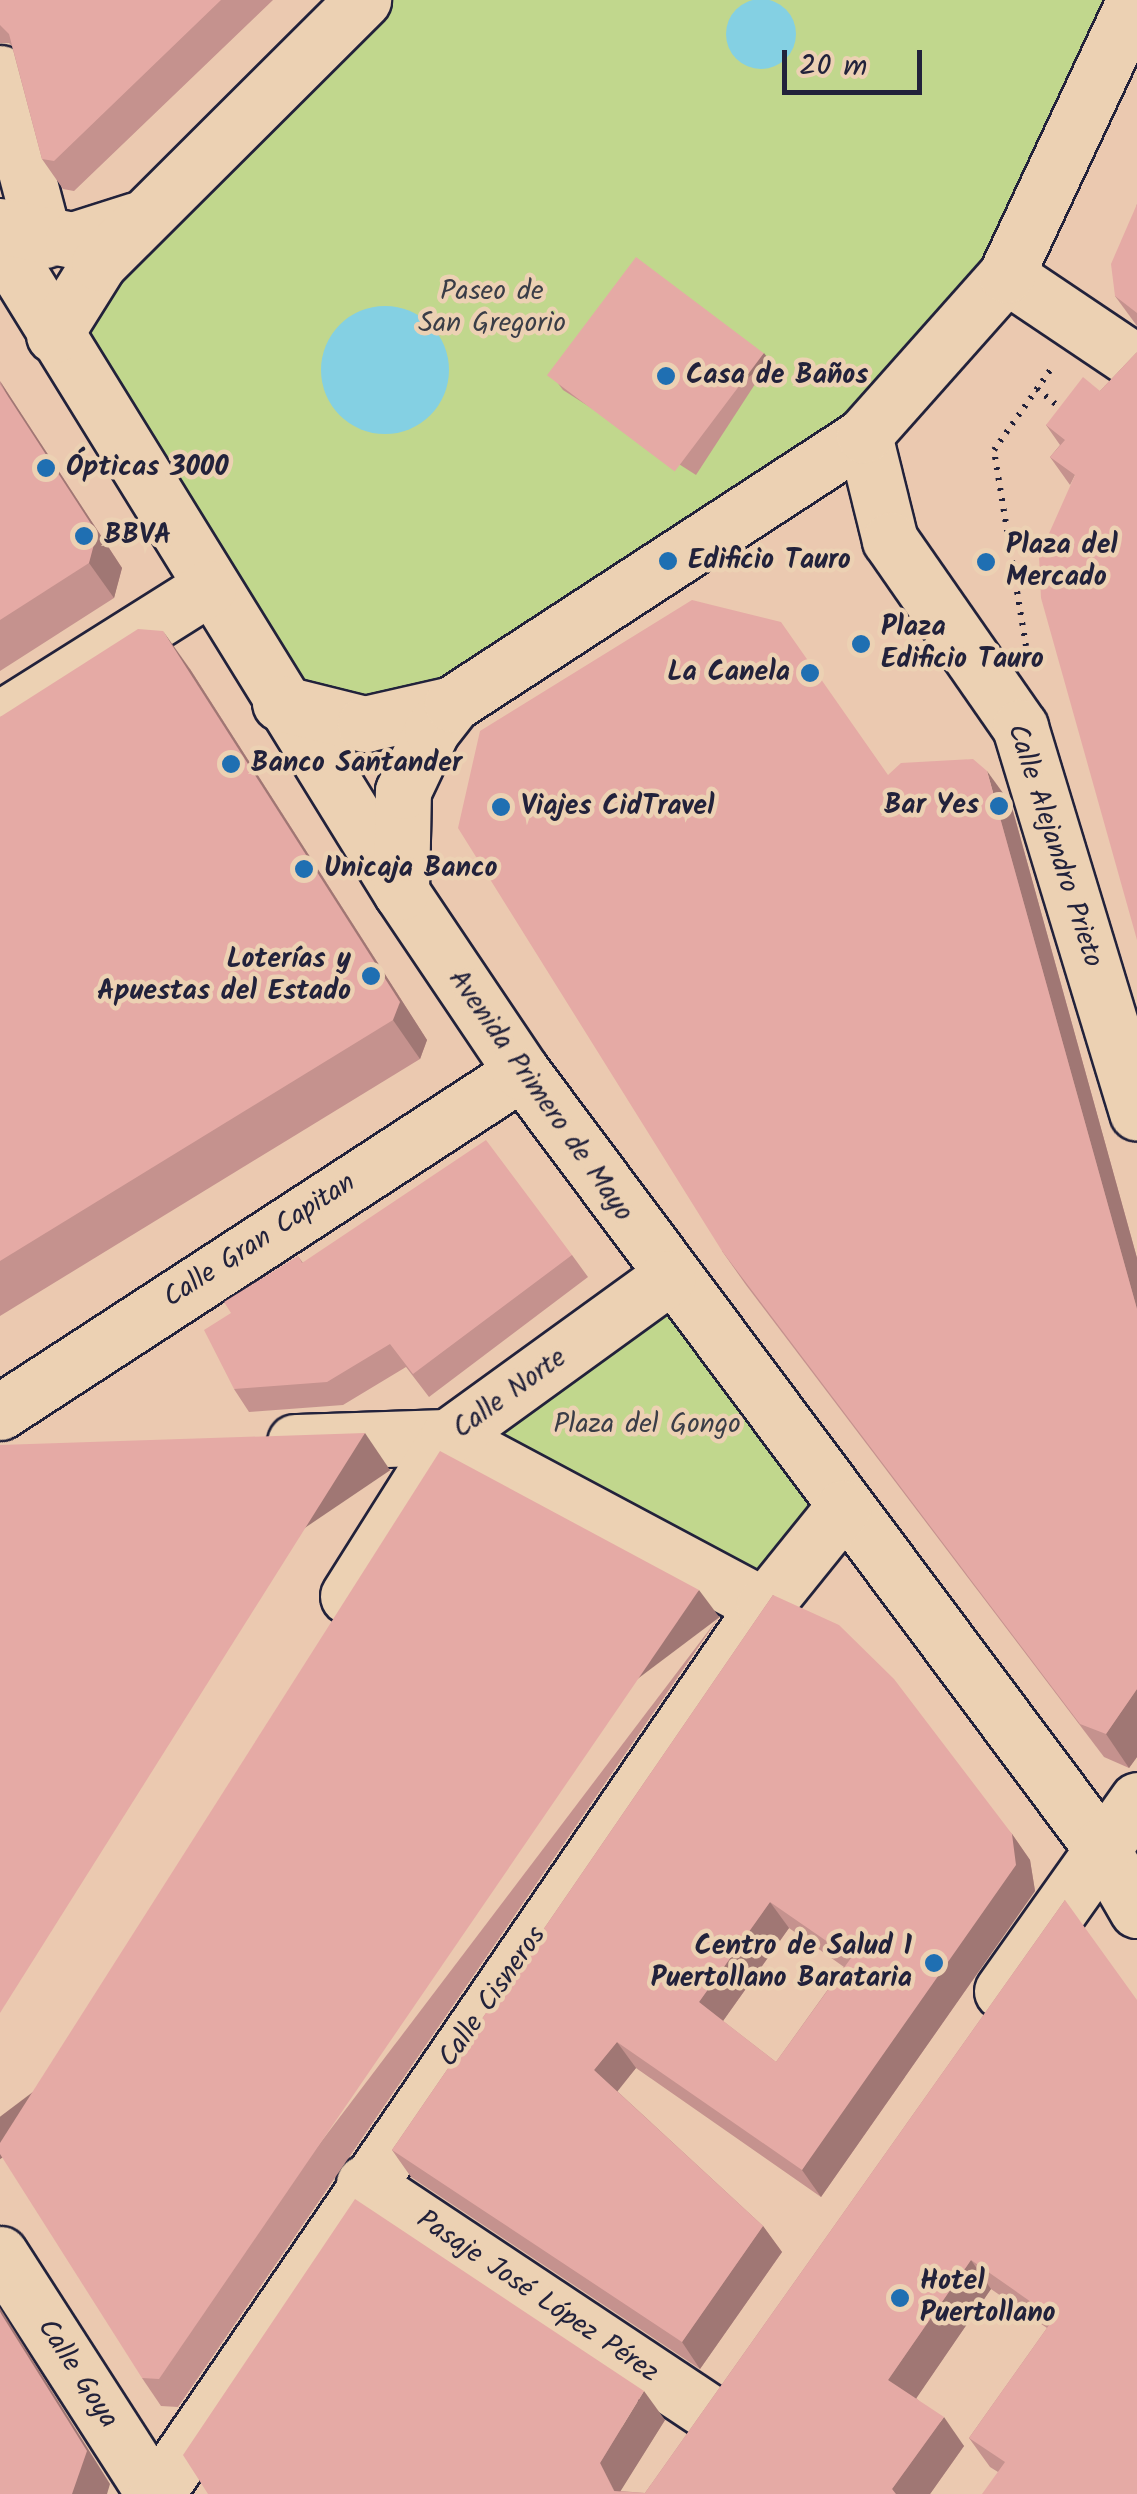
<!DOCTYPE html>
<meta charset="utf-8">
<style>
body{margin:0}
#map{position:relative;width:1137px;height:2494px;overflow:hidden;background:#ebc9b0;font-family:Kalam,sans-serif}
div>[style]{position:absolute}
.green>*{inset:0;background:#c1d78d}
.water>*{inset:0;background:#84d0e3}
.round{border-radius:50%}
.path>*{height:6px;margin-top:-3px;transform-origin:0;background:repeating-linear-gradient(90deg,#22223b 0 2.5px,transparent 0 10.5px)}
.roads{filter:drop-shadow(2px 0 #22223b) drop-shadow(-2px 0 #22223b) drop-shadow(0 2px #22223b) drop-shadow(0 -2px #22223b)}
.minor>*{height:55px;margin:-27.5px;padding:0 27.5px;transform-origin:27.5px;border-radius:27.5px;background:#ecd1b3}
.major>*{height:55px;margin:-27.5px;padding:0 27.5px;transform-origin:27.5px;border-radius:27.5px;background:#ecd1b3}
.wall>*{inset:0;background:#c5928e}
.shaded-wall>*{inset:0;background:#a07774;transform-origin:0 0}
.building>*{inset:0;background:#e5aaa5;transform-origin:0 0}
.dots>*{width:28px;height:28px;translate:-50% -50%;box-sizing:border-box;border:5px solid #ecd1b3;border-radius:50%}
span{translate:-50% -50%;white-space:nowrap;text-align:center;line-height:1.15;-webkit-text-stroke:9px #ecd1b3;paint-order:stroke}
.park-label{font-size:28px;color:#3a3d47}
.poi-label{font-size:28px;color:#22223b;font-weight:700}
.left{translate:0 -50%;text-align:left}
.right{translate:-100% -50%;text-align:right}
.street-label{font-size:28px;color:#22223b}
.scale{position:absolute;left:782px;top:50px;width:140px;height:45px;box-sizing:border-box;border:5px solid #22223b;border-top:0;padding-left:12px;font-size:30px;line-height:35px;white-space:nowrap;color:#22223b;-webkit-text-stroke:8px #ecd1b3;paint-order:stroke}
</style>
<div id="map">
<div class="green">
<i style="clip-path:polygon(363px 0,1135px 0,1050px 178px,864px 435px,452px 704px,314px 718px,57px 331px)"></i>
<i style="clip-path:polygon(668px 1278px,843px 1508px,764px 1606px,448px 1437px)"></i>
</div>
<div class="water">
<i class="round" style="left:726px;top:-1px;width:70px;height:70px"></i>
<i class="round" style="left:321px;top:306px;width:128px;height:128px"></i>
</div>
<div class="path">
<i style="left:1037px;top:389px;width:35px;rotate:39deg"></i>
<i style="left:1026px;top:646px;width:199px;rotate:-99.3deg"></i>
<i style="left:994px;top:450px;width:103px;rotate:-54.9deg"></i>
</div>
<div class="roads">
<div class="minor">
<i style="left:0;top:73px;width:173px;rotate:75.2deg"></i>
<i style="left:0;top:242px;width:764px;rotate:58.33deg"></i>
<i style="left:1006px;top:275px;width:158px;rotate:33.9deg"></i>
<i style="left:864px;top:435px;width:108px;rotate:76.1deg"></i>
<i style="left:890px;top:540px;width:228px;rotate:55.2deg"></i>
<i style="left:1020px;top:727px;width:403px;rotate:73.1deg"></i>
<i style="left:280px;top:703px;width:88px;rotate:13.9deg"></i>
<i style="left:365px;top:724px;width:89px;rotate:-12.9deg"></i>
<i style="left:0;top:719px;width:246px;rotate:-32.2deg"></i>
<i style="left:522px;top:1072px;width:966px;rotate:53.25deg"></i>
<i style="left:1100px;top:1846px;width:74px;rotate:60deg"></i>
<i style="left:295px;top:1442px;width:153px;rotate:-1.9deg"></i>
<i style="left:448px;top:1437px;width:358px;rotate:28.1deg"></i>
<i style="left:348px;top:1596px;width:188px;rotate:-57.8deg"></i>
<i style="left:448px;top:1437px;width:271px;rotate:-35.9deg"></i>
<i style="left:1002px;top:1991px;width:234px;rotate:-54.7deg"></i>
<i style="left:364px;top:2183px;width:414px;rotate:33.6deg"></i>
<i style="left:0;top:2254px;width:285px;rotate:57.3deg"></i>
<i style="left:156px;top:2494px;width:1076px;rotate:-55.6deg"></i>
<i style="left:764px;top:1606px;width:126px;rotate:-51.1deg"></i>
</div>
<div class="major">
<i style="left:0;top:226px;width:74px;rotate:10.9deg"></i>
<i style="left:73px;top:240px;width:66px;rotate:-17.6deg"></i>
<i style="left:54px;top:335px;width:85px;rotate:-58deg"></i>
<i style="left:99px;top:263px;width:373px;rotate:-44.9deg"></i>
<i style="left:0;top:1412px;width:623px;rotate:-33.08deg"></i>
<i style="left:522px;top:1072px;width:217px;rotate:-123.9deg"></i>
<i style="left:401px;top:892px;width:101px;rotate:-88.9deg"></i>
<i style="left:403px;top:791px;width:68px;rotate:-64.6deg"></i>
<i style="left:432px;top:730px;width:33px;rotate:-52deg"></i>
<i style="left:452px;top:704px;width:492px;rotate:-33.1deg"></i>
<i style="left:864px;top:435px;width:214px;rotate:-48.4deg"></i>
<i style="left:1006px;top:275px;width:304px;rotate:-64.9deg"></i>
</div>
</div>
<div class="wall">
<i style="clip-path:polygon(0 0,273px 0,74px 191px,63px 189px,42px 159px,12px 46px,9px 43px,0 43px)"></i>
<i style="clip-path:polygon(1137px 204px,1137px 326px,1115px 296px)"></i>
<i style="clip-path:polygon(1137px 352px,1070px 485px,1050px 457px,1060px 445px,1046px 425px,1100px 391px)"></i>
<i style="clip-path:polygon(770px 361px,696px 475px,563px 390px,557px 382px)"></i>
<i style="clip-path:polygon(0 381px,122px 568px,114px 598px,0 671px)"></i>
<i style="clip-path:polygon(190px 669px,427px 1040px,420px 1059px,0 1316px,0 717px)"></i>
<i style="clip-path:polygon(888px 775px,1011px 804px,1137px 1258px,1137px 1757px,1129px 1768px,1104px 1757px,746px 1285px,722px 1251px)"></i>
<i style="clip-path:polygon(572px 1255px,588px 1277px,429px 1397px,406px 1367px,343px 1405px,249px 1412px,234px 1389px,298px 1256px,303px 1263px)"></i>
<i style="clip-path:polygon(evenodd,773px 1595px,1012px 1834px,1030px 1860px,1035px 1891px,821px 2197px,636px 2068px,617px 2091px,763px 2226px,782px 2252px,700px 2369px,411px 2177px,392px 2150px,773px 1595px,789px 1928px,844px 1967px,776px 2062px,723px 2021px,789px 1928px)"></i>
<i style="clip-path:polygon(719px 1617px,178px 2407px,161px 2406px,142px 2378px)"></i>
<i style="clip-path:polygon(1065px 1900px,1137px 2494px,998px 2472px,990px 2467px,969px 2438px,1047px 2328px,991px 2289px,916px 2398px,964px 2446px,930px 2494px,208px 2494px,665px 2420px,620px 2491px,645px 2493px)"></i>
</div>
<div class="shaded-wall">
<i style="left:764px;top:353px;width:10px;height:135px;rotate:53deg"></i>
<i style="clip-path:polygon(0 381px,122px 568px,114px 598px,89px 563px)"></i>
<i style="clip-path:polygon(163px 631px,190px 669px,427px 1040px,420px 1059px,393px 1020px)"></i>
<i style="clip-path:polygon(987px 771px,1011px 804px,1137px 1258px,1137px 1309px)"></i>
<i style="left:365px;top:1433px;width:45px;height:685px;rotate:56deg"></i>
<i style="left:699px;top:1590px;width:34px;height:956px;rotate:53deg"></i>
<i style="clip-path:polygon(1137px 1689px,1137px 1757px,1129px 1768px,1106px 1734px)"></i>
<i style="clip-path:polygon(1012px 1834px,1030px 1860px,1035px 1891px,821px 2197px,802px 2170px)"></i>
<i style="clip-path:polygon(770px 1902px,789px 1928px,718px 2028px,699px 2002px)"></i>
<i style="clip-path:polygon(617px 2042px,636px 2068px,613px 2097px,594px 2070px)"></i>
<i style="clip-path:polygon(763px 2226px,782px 2252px,700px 2369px,682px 2342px)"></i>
<i style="clip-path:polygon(971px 2260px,991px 2289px,909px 2409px,888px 2380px)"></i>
<i style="clip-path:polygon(0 2308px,110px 2484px,107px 2494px,72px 2494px,0 2312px)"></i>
<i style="clip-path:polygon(644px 2391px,665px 2420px,620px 2492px,616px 2494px,600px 2463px)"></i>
<i style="clip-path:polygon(944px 2417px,964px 2446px,930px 2494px,895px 2494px,892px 2489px)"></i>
</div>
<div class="building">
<i style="clip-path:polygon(0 0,221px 0,54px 161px,42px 159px,9px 34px,0 25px)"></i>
<i style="clip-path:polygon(1137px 204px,1137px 313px,1115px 296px,1111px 264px)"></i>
<i style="left:636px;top:257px;width:160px;height:148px;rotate:37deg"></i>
<i style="clip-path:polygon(1137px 352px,1137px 940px,1041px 598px,1039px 556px,1075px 475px,1050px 457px,1065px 440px,1046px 425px,1083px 377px,1100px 391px)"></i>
<i style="clip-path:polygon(0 384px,97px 533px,89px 563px,0 620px)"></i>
<i style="clip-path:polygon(692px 600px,781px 622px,888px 775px,901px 763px,973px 759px,987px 771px,1137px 1309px,1137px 1689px,1106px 1734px,1080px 1724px,722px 1251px,458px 828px,480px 731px)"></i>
<i style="clip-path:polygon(138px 629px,163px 631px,400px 1002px,393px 1020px,0 1261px,0 717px)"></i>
<i style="clip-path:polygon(486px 1140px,572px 1255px,413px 1374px,390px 1344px,327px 1382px,234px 1389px,204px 1330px,231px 1313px,224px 1302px,298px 1256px,302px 1263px)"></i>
<i style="clip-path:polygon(365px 1433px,0 2013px,0 1445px)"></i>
<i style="clip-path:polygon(440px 1451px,699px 1590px,159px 2379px,142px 2378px,0 2154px,0 2143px)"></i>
<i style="clip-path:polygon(evenodd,773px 1595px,839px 1625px,894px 1679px,1012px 1834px,1016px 1865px,802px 2170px,617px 2042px,594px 2070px,763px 2226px,682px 2342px,392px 2150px,773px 1595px,770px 1902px,851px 1958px,776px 2062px,699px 2002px,770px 1902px)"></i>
<i style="clip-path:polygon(1065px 1900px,1137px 2000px,1137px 2494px,982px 2494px,1005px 2462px,969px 2438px,1054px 2318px,971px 2260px,888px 2380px,944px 2417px,892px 2489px,896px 2494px,208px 2494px,183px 2455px,355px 2199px,644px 2391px,600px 2463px,614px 2491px,645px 2493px)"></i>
<i style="clip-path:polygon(0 2312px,87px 2451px,72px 2494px,0 2494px)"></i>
</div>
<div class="dots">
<i style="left:666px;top:376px;background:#1f6fb2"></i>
<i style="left:46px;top:468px;background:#1f6fb2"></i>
<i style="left:84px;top:536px;background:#1f6fb2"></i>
<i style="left:668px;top:561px;background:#1f6fb2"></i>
<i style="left:986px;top:562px;background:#1f6fb2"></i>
<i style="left:861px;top:644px;background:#1f6fb2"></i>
<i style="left:810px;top:673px;background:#1f6fb2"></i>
<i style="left:231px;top:764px;background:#1f6fb2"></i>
<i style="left:999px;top:806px;background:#1f6fb2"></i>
<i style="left:501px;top:807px;background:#1f6fb2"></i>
<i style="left:304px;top:869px;background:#1f6fb2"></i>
<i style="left:371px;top:976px;background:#1f6fb2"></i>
<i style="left:934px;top:1963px;background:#1f6fb2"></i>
<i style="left:900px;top:2298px;background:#1f6fb2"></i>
</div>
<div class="park-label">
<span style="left:492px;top:308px">Paseo de<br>San Gregorio</span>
<span style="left:647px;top:1425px">Plaza del Gongo</span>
</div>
<div class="poi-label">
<span class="left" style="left:686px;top:376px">Casa de Baños</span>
<span class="left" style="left:66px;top:468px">Ópticas 3000</span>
<span class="left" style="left:104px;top:536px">BBVA</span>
<span class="left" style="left:1006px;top:562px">Plaza del<br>Mercado</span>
<span class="left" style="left:688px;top:561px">Edificio Tauro</span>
<span class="left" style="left:881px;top:644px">Plaza<br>Edificio Tauro</span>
<span class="right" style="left:790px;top:673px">La Canela</span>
<span class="left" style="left:251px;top:764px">Banco Santander</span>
<span class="right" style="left:979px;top:806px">Bar Yes</span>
<span class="left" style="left:521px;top:807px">Viajes CidTravel</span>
<span class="left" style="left:324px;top:869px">Unicaja Banco</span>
<span class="right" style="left:351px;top:976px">Loterías y<br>Apuestas del Estado</span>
<span class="right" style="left:912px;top:1963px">Centro de Salud 1<br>Puertollano Barataria</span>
<span class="left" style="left:920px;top:2298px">Hotel<br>Puertollano</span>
</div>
<div class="street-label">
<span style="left:1054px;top:846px;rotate:72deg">Calle Alejandro Prieto</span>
<span style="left:540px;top:1096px;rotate:55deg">Avenida Primero de Mayo</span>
<span style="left:260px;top:1241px;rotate:-33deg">Calle Gran Capitan</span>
<span style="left:510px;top:1394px;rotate:-36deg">Calle Norte</span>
<span style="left:493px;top:1997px;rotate:-55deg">Calle Cisneros</span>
<span style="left:537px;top:2297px;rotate:34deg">Pasaje José López Pérez</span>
<span style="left:77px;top:2374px;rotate:57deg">Calle Goya</span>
</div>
<div class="scale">20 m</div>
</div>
